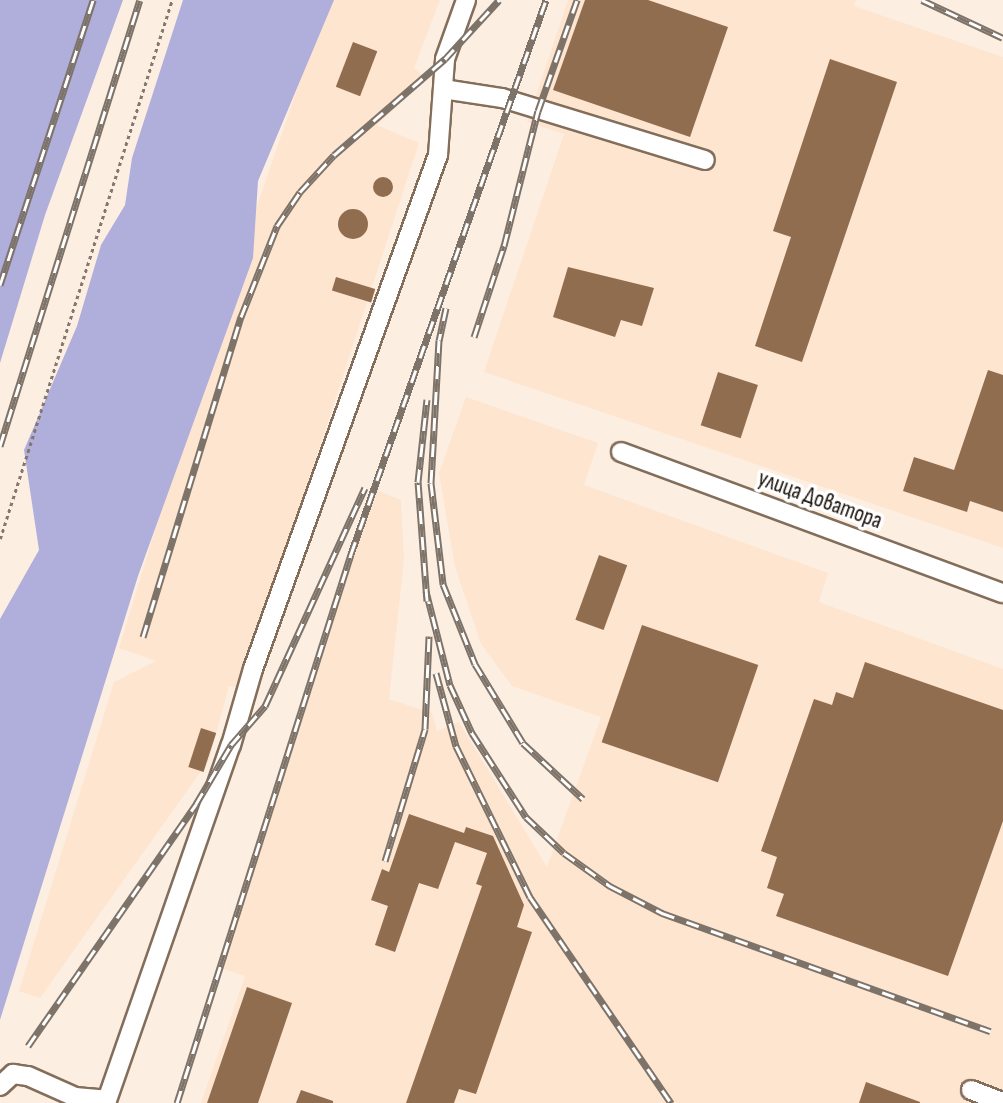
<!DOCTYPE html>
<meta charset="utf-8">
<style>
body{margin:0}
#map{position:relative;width:1003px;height:1103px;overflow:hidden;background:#fdeee2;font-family:"Sofia Sans Condensed",sans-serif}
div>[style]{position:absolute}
.built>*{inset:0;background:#fee5d0}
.forest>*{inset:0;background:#b0aedb}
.building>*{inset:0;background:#906d4e;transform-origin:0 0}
.round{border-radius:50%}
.path>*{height:2.5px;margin-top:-1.25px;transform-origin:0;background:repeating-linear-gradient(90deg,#83776e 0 3.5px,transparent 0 7px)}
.roads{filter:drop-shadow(2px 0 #836e5b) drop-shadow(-2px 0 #836e5b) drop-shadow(0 2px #836e5b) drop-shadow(0 -2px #836e5b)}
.minor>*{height:18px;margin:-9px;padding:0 9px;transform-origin:9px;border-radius:9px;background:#fff}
.rail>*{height:7px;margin-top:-3.5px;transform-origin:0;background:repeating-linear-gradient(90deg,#fff 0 13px,#7e7369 0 26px);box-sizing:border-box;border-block:2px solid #7e7369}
span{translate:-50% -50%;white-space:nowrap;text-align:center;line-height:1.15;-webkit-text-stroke:7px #fff;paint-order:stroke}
.street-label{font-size:23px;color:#181009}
</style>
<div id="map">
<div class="built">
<i style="clip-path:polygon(328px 0,440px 0,414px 68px,427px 79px,377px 125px,419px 143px,241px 688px,229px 686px,209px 760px,40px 998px,19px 991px,114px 682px,156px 661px,119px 648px,234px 272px)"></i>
<i style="clip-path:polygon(568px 0,856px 0,854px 6px,1003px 57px,1003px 548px,484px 372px,564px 134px,527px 122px)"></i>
<i style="clip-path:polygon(466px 397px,598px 443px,584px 485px,828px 573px,819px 602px,1003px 669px,1003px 1103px,201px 1103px,245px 976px,218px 967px,376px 490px,401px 500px,404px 559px,389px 699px,432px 713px,437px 731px,459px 722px,547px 867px,601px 717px,512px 686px,481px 644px,455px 567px,439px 473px)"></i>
</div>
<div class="forest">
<i style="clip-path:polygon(0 0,123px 0,45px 215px,0 363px)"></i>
<i style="clip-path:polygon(183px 0,334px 0,258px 181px,253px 258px,138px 576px,0 1020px,0 619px,39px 550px,24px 450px,77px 326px,101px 245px,125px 205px,132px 158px)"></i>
</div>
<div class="building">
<i style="clip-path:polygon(585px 0,648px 0,728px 27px,690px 137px,553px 90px)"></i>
<i style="left:353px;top:42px;width:26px;height:48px;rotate:21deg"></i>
<i style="clip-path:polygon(830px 59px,897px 82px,802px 362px,755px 346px,791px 237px,773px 231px)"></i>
<i class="round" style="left:373px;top:177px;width:20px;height:20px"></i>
<i class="round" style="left:338px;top:209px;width:30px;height:30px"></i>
<i style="clip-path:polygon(568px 267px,654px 288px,642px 326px,621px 320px,615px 337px,553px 317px)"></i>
<i style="left:336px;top:277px;width:41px;height:14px;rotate:17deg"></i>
<i style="clip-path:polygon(988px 370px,1003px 375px,1003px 512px,970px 501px,967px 512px,903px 491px,914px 457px,954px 470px)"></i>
<i style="left:718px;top:372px;width:42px;height:56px;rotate:18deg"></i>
<i style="left:599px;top:555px;width:30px;height:69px;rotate:20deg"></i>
<i style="left:642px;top:625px;width:123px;height:124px;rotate:19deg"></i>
<i style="clip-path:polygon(865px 662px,1003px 710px,1003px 821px,948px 976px,776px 916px,784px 894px,767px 888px,777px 857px,761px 851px,814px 699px,832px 705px,836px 692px,853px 698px)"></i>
<i style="left:201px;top:728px;width:16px;height:41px;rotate:18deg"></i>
<i style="clip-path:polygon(409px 814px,464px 833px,466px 827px,493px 836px,524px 905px,517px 927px,532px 932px,476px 1094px,459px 1089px,454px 1103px,406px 1103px,482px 886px,476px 884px,487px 853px,455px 842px,438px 889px,419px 883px,395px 952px,375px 945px,388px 906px,371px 900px,382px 869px,389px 872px)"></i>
<i style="clip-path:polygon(247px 987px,292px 1003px,258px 1103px,207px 1103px)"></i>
<i style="clip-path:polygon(866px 1082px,920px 1102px,920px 1103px,859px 1103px)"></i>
<i style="clip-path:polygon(301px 1090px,333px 1101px,333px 1103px,296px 1103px)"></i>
</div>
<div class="path">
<i style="left:0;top:539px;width:566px;rotate:-72.3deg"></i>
</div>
<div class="roads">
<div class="minor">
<i style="left:443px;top:89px;width:60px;rotate:8.7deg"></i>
<i style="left:502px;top:98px;width:212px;rotate:17deg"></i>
<i style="left:621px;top:452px;width:407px;rotate:20.3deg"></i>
<i style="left:0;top:1086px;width:18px;rotate:-43deg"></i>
<i style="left:13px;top:1074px;width:15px;rotate:8deg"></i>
<i style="left:28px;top:1076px;width:51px;rotate:24.1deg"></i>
<i style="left:75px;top:1097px;width:32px;rotate:5deg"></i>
<i style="left:971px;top:1090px;width:34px;rotate:21deg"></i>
<i style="left:106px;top:1103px;width:379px;rotate:-70.8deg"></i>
<i style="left:231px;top:745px;width:79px;rotate:-73.9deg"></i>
<i style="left:253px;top:669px;width:546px;rotate:-70.21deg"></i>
<i style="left:438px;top:155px;width:96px;rotate:-85.8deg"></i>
<i style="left:445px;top:59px;width:63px;rotate:-70.4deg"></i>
</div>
</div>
<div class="rail">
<i style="left:922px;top:0;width:89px;rotate:25.1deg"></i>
<i style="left:0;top:285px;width:300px;rotate:-71.9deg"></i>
<i style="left:446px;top:308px;width:33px;rotate:102deg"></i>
<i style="left:439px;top:340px;width:143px;rotate:93.2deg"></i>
<i style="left:431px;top:483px;width:102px;rotate:83.2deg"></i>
<i style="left:443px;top:584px;width:86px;rotate:68.2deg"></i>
<i style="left:475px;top:664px;width:92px;rotate:58.7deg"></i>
<i style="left:523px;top:743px;width:82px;rotate:43deg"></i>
<i style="left:474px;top:337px;width:96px;rotate:-71.8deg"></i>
<i style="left:504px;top:246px;width:139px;rotate:-75.9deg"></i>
<i style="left:538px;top:111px;width:118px;rotate:-70.6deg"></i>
<i style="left:0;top:446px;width:467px;rotate:-72.6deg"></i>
<i style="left:426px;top:591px;width:97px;rotate:75.7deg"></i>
<i style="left:450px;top:685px;width:53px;rotate:65.4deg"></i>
<i style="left:472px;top:733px;width:100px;rotate:57.3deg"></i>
<i style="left:526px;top:817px;width:52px;rotate:43.5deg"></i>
<i style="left:564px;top:853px;width:57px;rotate:35.7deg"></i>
<i style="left:610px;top:886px;width:59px;rotate:27.4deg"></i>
<i style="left:662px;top:913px;width:349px;rotate:19.8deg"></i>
<i style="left:427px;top:601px;width:119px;rotate:-94.3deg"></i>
<i style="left:418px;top:482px;width:83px;rotate:-83.8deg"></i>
<i style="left:143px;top:637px;width:335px;rotate:-73deg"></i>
<i style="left:241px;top:317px;width:98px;rotate:-68.4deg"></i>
<i style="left:277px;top:226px;width:41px;rotate:-55.9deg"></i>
<i style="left:300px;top:192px;width:50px;rotate:-47.4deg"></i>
<i style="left:334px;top:155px;width:147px;rotate:-40.9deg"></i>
<i style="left:445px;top:59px;width:80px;rotate:-47.5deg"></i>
<i style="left:436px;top:673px;width:76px;rotate:74.7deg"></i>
<i style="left:456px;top:746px;width:168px;rotate:63.9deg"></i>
<i style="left:530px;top:897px;width:250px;rotate:55.6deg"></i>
<i style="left:385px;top:861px;width:138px;rotate:-73.1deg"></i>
<i style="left:425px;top:729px;width:93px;rotate:-87.5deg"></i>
<i style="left:28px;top:1046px;width:295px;rotate:-55.2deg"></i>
<i style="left:196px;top:804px;width:69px;rotate:-59.3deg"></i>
<i style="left:231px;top:745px;width:52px;rotate:-48.9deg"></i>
<i style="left:265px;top:706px;width:240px;rotate:-65.4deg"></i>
<i style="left:177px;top:1103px;width:576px;rotate:-72.41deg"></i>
<i style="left:351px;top:554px;width:587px;rotate:-70.61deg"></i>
</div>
<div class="street-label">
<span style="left:820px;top:500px;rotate:20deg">улица Доватора</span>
</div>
</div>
